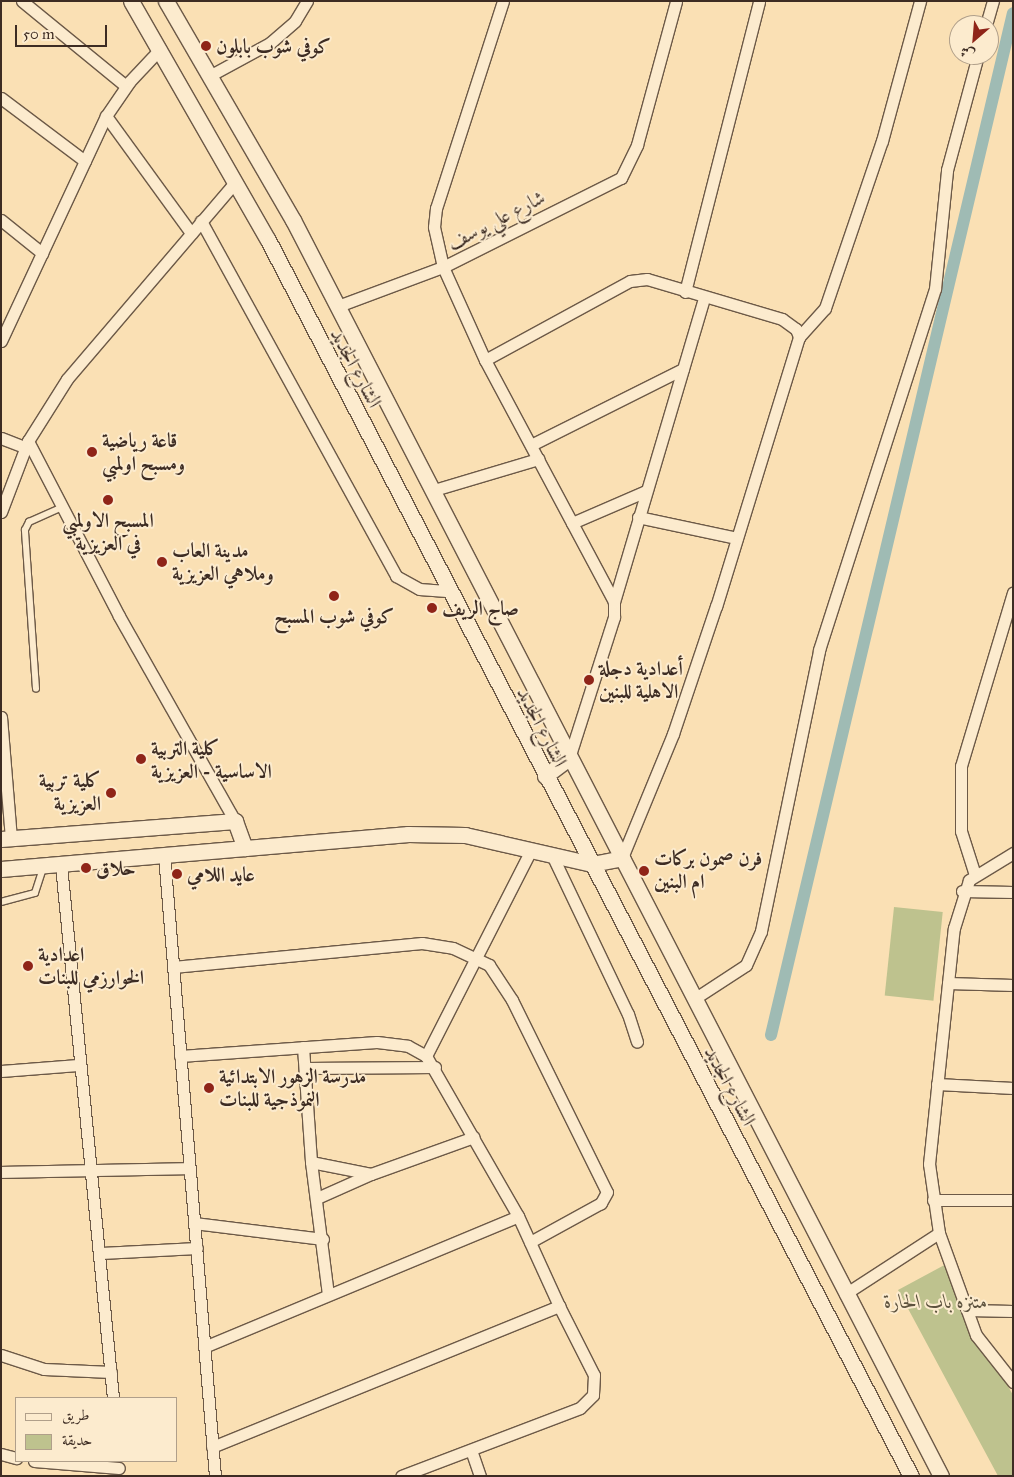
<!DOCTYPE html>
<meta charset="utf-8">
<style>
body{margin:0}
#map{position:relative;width:1014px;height:1477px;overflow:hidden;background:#fae0b4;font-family:"IM FELL Great Primer",Amiri,serif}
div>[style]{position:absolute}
.green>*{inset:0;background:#bec28e;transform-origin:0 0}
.canal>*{height:12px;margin:-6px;padding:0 6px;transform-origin:6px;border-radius:6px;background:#9fbbb4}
.roads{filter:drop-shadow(1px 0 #6c5947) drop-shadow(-1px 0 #6c5947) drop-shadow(0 1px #6c5947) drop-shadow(0 -1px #6c5947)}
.lane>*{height:5.5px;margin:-2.75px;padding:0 2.75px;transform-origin:2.75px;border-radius:2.75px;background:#fcebce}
.street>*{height:11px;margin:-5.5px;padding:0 5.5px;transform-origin:5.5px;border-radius:5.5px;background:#fcebce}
.secondary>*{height:15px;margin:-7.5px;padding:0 7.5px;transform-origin:7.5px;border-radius:7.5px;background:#fcebce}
.dots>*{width:14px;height:14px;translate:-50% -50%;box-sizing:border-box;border:2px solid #fcebce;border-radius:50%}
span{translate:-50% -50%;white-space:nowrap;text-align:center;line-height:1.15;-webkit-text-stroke:4px #fcebce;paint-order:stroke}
.poi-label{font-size:20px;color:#3d2c23;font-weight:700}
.left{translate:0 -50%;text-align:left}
.right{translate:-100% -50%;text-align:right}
.street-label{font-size:20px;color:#3d2c23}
.park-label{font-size:20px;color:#5d523e;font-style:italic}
.frame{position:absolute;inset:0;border:2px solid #3d2c23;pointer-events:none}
.legend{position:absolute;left:15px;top:1397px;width:162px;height:65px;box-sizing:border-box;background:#fcebce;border:1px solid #b09f8a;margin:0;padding:6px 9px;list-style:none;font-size:15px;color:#3d2c23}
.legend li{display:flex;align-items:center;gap:10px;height:25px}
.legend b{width:25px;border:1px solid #b09f8a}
.north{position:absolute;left:949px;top:15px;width:50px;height:50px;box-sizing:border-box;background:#fcebce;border:1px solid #b09f8a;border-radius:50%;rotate:207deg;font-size:14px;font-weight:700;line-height:20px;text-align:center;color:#3d2c23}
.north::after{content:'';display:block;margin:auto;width:18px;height:22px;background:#8f2418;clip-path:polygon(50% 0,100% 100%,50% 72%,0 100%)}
.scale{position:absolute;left:15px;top:25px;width:92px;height:22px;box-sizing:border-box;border:2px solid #3d2c23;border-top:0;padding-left:6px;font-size:15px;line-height:18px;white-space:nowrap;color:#3d2c23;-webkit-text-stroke:4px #fcebce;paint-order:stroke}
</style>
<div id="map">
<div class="green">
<i style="left:894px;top:907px;width:49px;height:89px;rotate:6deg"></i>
<i style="clip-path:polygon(950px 1262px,991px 1357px,1013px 1395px,1013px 1476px,998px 1476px,898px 1290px)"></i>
</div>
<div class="canal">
<i style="left:771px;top:1035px;width:1050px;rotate:-76.68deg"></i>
</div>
<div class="roads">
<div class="lane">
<i style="left:36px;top:689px;width:159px;rotate:-94deg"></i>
<i style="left:25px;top:530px;width:9px;rotate:-63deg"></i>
<i style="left:29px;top:522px;width:36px;rotate:-24deg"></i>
<i style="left:1px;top:902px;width:35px;rotate:-15deg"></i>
<i style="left:35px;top:893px;width:28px;rotate:-72deg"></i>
</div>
<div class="street">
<i style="left:22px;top:1px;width:134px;rotate:39.3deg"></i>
<i style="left:503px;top:1px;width:218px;rotate:107.9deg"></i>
<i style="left:436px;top:208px;width:19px;rotate:96deg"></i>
<i style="left:434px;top:227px;width:41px;rotate:77.3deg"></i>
<i style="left:443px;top:267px;width:199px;rotate:-26.6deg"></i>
<i style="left:621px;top:178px;width:37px;rotate:-64deg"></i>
<i style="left:637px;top:145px;width:149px;rotate:-74.8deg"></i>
<i style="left:986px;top:25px;width:25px;rotate:-74deg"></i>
<i style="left:211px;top:75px;width:67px;rotate:-28.5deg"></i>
<i style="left:270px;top:43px;width:33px;rotate:-41deg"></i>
<i style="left:295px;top:21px;width:23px;rotate:-59deg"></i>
<i style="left:1px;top:98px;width:105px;rotate:36.9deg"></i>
<i style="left:106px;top:116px;width:145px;rotate:54deg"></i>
<i style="left:1px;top:220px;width:53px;rotate:38.8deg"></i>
<i style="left:201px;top:221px;width:405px;rotate:61.2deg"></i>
<i style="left:396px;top:576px;width:26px;rotate:29deg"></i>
<i style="left:419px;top:589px;width:31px;rotate:4deg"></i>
<i style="left:685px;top:292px;width:300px;rotate:-75.7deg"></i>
<i style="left:338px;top:306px;width:112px;rotate:-20.4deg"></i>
<i style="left:443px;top:267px;width:102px;rotate:65.7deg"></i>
<i style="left:485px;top:360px;width:165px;rotate:-28.6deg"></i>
<i style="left:630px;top:281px;width:17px;rotate:-7deg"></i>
<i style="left:647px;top:279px;width:141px;rotate:16.5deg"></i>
<i style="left:782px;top:319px;width:17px;rotate:36deg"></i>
<i style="left:796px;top:329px;width:9px;rotate:69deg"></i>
<i style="left:799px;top:337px;width:282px;rotate:107.1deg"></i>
<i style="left:716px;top:606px;width:135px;rotate:108.6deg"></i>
<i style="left:673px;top:734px;width:134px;rotate:112.4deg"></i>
<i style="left:799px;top:337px;width:39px;rotate:-48deg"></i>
<i style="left:825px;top:308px;width:176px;rotate:-71.2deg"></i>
<i style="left:882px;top:141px;width:145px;rotate:-74.8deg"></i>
<i style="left:1px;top:341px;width:248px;rotate:-65deg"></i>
<i style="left:106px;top:116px;width:42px;rotate:-55.6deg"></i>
<i style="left:130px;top:81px;width:44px;rotate:-46.8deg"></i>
<i style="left:485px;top:360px;width:274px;rotate:61.9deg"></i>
<i style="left:614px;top:602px;width:15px;rotate:90deg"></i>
<i style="left:614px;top:617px;width:148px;rotate:107.7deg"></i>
<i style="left:1px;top:438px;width:26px;rotate:21deg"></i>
<i style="left:28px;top:441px;width:197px;rotate:62.5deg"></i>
<i style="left:119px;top:616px;width:236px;rotate:60.5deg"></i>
<i style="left:531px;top:445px;width:170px;rotate:-26.6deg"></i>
<i style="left:434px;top:490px;width:109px;rotate:-16.6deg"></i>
<i style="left:1px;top:512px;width:76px;rotate:-69.2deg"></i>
<i style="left:28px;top:441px;width:73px;rotate:-57.8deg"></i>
<i style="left:67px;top:379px;width:259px;rotate:-49.5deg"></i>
<i style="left:638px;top:517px;width:101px;rotate:12deg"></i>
<i style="left:572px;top:523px;width:81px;rotate:-23.4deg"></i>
<i style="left:614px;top:602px;width:317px;rotate:-73.5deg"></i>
<i style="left:1px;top:717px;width:121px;rotate:85.3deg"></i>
<i style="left:164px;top:855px;width:623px;rotate:85.31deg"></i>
<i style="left:552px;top:855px;width:176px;rotate:64.5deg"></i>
<i style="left:628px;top:1014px;width:29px;rotate:72deg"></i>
<i style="left:61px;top:865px;width:536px;rotate:84.43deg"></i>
<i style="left:975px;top:875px;width:46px;rotate:-107.7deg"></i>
<i style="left:961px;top:831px;width:65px;rotate:-90deg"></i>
<i style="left:961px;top:766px;width:181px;rotate:-73.3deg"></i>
<i style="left:962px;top:891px;width:51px;rotate:1.1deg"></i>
<i style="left:173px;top:967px;width:250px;rotate:-5.5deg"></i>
<i style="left:422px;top:943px;width:31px;rotate:9deg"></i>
<i style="left:453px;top:948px;width:40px;rotate:25deg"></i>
<i style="left:489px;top:965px;width:42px;rotate:56.7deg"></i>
<i style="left:512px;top:1000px;width:214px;rotate:63.7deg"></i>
<i style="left:607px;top:1192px;width:13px;rotate:119deg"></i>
<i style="left:601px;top:1203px;width:81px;rotate:151.2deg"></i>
<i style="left:948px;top:983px;width:65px;rotate:1.8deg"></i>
<i style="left:694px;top:999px;width:62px;rotate:-33.2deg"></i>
<i style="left:746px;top:965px;width:37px;rotate:-66deg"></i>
<i style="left:761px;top:931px;width:287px;rotate:-78.3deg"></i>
<i style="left:819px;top:650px;width:379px;rotate:-72.2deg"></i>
<i style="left:935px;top:289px;width:120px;rotate:-84.2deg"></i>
<i style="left:947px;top:170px;width:119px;rotate:-74.9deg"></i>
<i style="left:303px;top:1047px;width:115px;rotate:86deg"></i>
<i style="left:311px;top:1162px;width:61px;rotate:11.3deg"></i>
<i style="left:371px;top:1174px;width:109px;rotate:-19.8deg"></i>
<i style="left:180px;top:1056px;width:197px;rotate:-4.1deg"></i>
<i style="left:377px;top:1042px;width:31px;rotate:7deg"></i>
<i style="left:408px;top:1046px;width:21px;rotate:29deg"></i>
<i style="left:426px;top:1056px;width:185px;rotate:60.1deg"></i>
<i style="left:518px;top:1216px;width:99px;rotate:65.5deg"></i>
<i style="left:426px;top:1056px;width:231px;rotate:-63deg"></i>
<i style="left:305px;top:1068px;width:130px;rotate:-0.4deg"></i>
<i style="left:1px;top:1071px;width:77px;rotate:-4.5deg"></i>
<i style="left:937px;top:1084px;width:76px;rotate:3deg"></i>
<i style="left:311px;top:1162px;width:133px;rotate:82.7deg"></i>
<i style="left:1px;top:1172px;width:188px;rotate:-1.2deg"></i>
<i style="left:317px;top:1198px;width:59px;rotate:-24deg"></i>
<i style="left:933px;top:1200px;width:80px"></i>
<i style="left:194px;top:1223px;width:130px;rotate:7.1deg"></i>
<i style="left:939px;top:1233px;width:109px;rotate:70.1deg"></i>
<i style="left:976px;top:1335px;width:60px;rotate:51.8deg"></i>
<i style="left:101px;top:1253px;width:96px;rotate:-3deg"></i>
<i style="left:845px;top:1294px;width:112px;rotate:-33deg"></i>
<i style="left:939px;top:1233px;width:70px;rotate:-98.2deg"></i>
<i style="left:929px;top:1164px;width:237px;rotate:-84deg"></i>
<i style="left:954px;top:928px;width:50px;rotate:-72.6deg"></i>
<i style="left:969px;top:880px;width:52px;rotate:-31.5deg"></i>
<i style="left:967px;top:1310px;width:46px;rotate:1.2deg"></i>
<i style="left:204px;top:1347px;width:340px;rotate:-22.6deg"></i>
<i style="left:1px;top:1355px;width:45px;rotate:18deg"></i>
<i style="left:44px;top:1369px;width:67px;rotate:2.6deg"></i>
<i style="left:212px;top:1447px;width:375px;rotate:-22.1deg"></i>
<i style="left:559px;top:1306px;width:77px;rotate:63.1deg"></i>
<i style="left:594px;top:1375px;width:20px;rotate:93deg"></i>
<i style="left:593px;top:1395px;width:18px;rotate:135deg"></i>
<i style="left:580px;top:1408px;width:191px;rotate:159.2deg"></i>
<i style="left:471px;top:1450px;width:28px;rotate:71deg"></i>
<i style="left:1px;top:1454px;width:16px;rotate:15deg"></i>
<i style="left:34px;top:1461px;width:85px;rotate:4.7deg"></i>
</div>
<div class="secondary">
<i style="left:131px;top:1px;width:275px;rotate:60.2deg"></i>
<i style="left:268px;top:240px;width:1393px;rotate:62.52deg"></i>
<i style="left:166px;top:1px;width:253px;rotate:59.9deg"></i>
<i style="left:293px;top:220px;width:1413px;rotate:62.71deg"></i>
<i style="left:545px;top:776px;width:30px;rotate:-37deg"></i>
<i style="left:1px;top:839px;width:235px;rotate:-4.4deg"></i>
<i style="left:235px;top:821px;width:29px;rotate:70deg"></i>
<i style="left:1px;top:869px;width:409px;rotate:-4.9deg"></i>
<i style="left:408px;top:834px;width:57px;rotate:1deg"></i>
<i style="left:465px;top:835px;width:130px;rotate:12.9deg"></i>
<i style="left:592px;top:864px;width:31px;rotate:-11deg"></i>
</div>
</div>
<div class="dots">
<i style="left:206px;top:46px;background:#8f2418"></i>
<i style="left:92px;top:452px;background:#8f2418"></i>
<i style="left:108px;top:500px;background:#8f2418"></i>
<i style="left:162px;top:562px;background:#8f2418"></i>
<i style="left:334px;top:596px;background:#8f2418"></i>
<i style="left:432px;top:608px;background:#8f2418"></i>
<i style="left:589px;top:680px;background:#8f2418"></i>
<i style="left:141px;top:759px;background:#8f2418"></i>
<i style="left:111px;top:793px;background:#8f2418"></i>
<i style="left:86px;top:868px;background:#8f2418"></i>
<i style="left:644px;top:871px;background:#8f2418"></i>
<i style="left:177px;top:874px;background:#8f2418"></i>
<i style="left:28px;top:966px;background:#8f2418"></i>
<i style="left:209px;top:1088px;background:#8f2418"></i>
</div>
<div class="poi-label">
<span class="left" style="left:216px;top:46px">كوفي شوب بابلون</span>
<span class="left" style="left:102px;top:452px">قاعة رياضية<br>ومسبح اولمبي</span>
<span style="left:108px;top:532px">المسبح الاولمبي<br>في العزيزية</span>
<span class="left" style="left:172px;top:562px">مدينة العاب<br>وملاهي العزيزية</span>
<span class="left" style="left:442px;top:608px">صاج الريف</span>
<span style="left:334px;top:616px">كوفي شوب المسبح</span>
<span class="left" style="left:599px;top:680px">أعدادية دجلة<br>الاهلية للبنين</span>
<span class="left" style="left:151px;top:760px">كلية التربية<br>الاساسية - العزيزية</span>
<span class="right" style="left:101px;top:792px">كلية تربية<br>العزيزية</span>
<span class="left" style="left:654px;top:870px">فرن صمون بركات<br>ام البنين</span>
<span class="left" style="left:96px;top:868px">حلاق</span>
<span class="left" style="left:187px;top:874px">عايد اللامي</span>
<span class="left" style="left:38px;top:966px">اعدادية<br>الخوارزمي للبنات</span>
<span class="left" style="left:219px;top:1088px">مدرسة الزهور الابتدائية<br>النموذجية للبنات</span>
</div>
<div class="street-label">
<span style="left:496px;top:220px;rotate:-27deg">شارع علي يوسف</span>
<span style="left:356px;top:368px;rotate:62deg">الشارع الجديد</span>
<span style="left:542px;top:727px;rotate:63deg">الشارع الجديد</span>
<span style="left:730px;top:1086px;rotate:62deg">الشارع الجديد</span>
</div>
<div class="park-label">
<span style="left:936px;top:1301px">متنزه باب الحارة</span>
</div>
<div class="frame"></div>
<ul class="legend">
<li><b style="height:6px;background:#fcebce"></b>طريق</li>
<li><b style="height:14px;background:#bec28e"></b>حديقة</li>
</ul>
<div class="north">ش</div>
<div class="scale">50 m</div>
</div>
